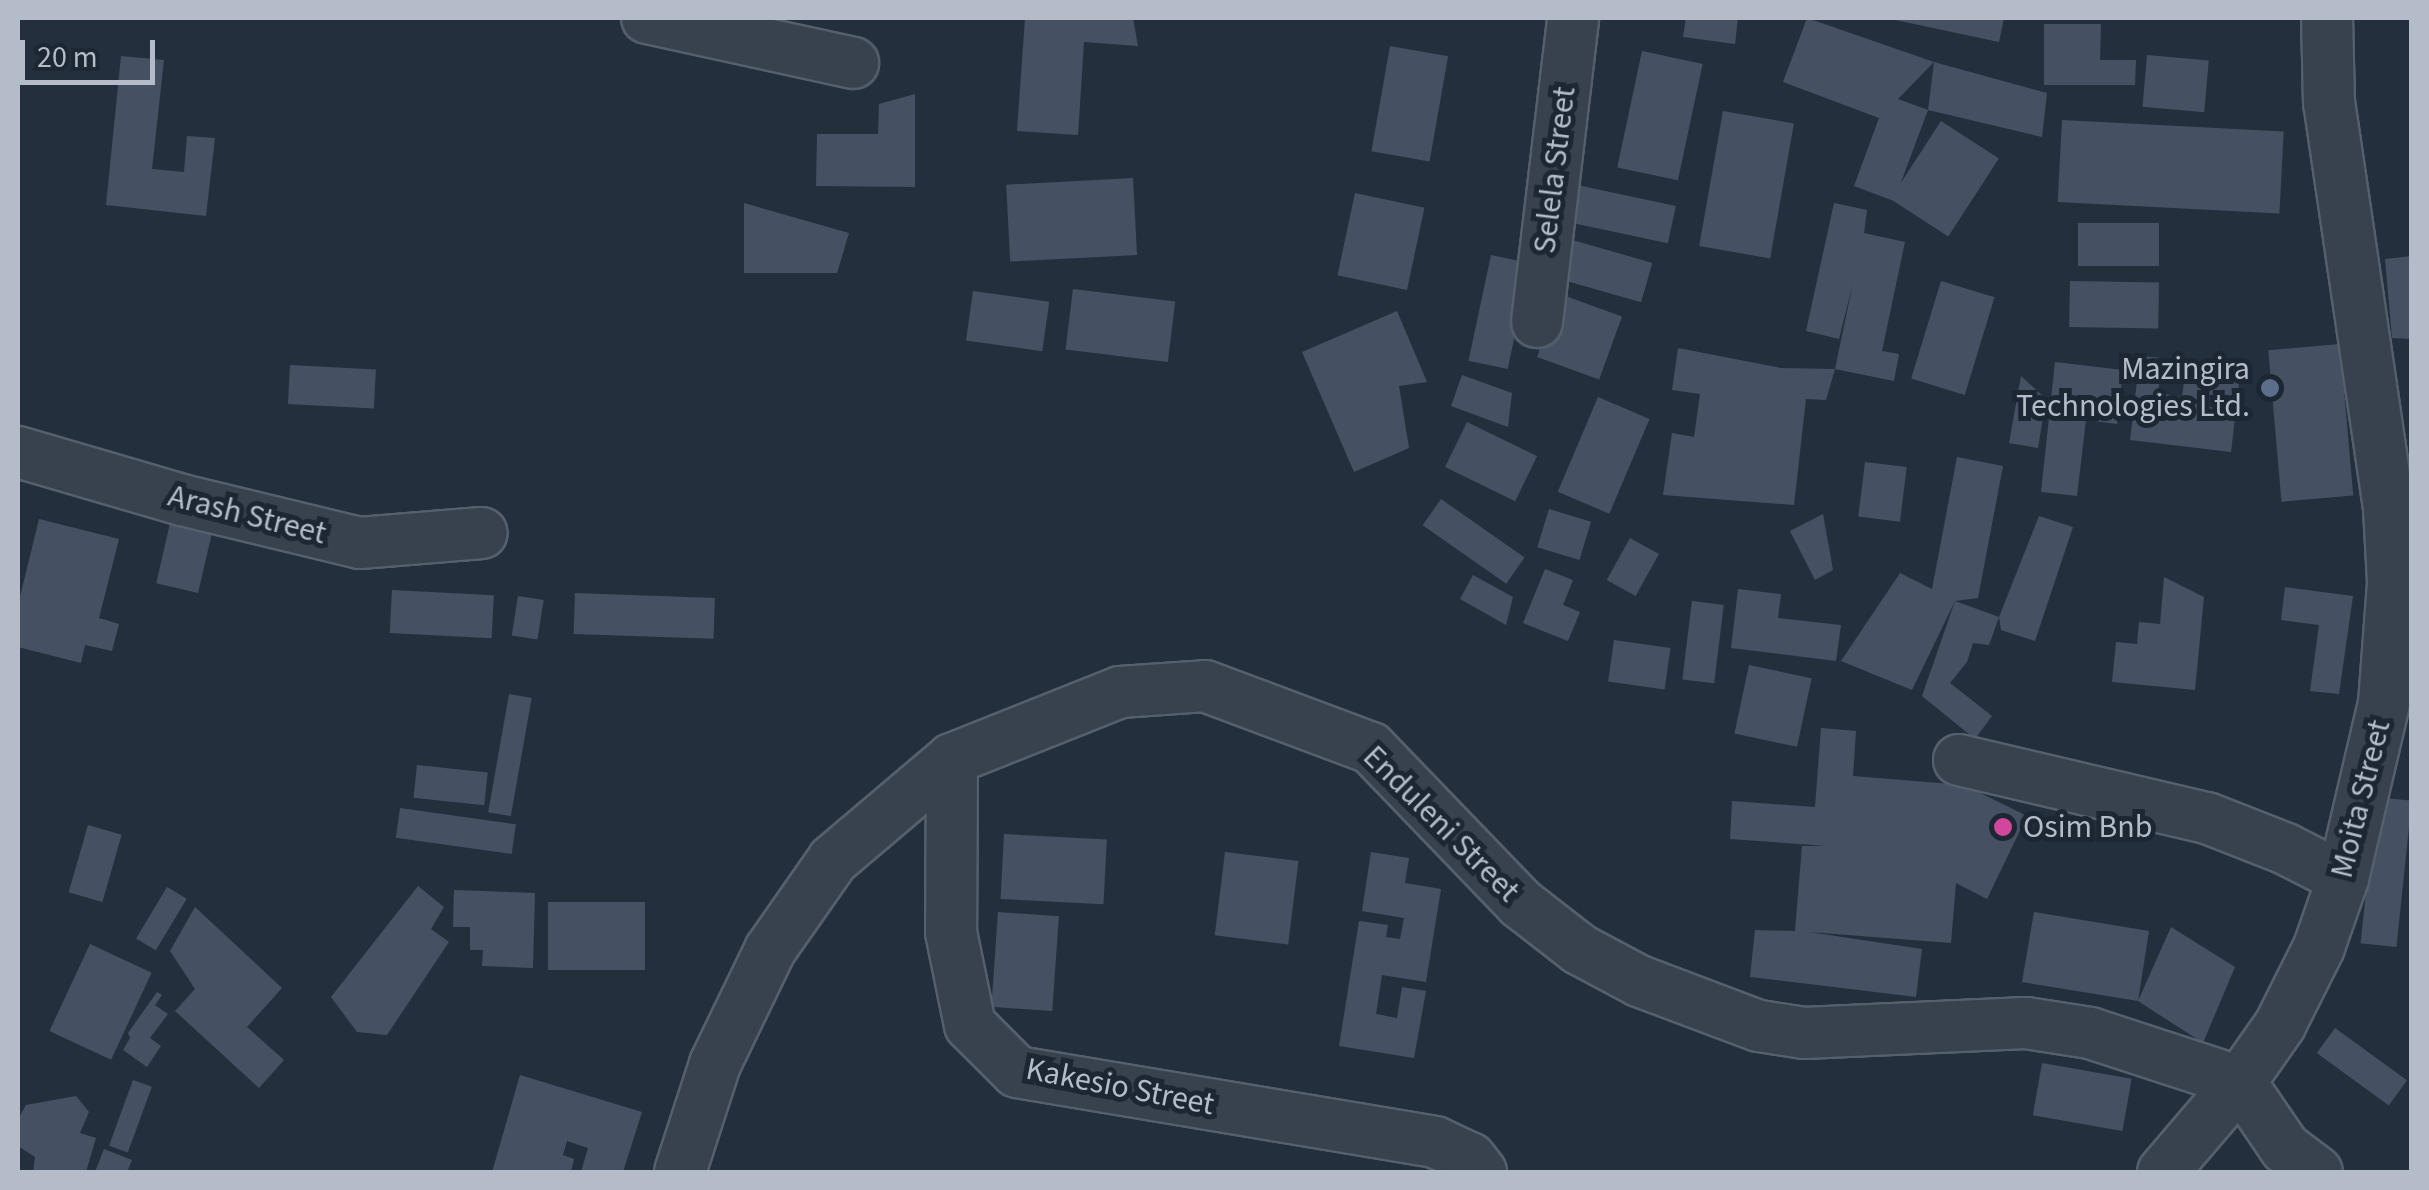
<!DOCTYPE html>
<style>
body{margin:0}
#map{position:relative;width:2429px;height:1190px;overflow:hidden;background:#242f3e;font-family:"Source Sans 3",sans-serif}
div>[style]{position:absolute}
.building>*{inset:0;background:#455162;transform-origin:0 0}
.roads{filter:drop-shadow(2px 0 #565f6c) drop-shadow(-2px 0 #565f6c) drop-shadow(0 2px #565f6c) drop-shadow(0 -2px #565f6c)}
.street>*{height:50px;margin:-25px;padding:0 25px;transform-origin:25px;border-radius:25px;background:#38414e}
.dots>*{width:28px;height:28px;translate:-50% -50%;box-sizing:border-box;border:5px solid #1d2633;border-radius:50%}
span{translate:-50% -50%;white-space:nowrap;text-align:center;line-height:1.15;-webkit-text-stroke:10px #1d2633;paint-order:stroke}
.street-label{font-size:32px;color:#b4bcc9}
.poi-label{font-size:32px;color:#b4bcc9}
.right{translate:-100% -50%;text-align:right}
.left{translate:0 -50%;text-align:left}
.frame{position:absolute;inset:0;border:20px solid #b4bcc9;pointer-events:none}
.scale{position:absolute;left:20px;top:40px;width:135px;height:45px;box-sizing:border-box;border:5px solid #b4bcc9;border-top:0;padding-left:12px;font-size:30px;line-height:35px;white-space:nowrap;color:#b4bcc9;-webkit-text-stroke:8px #1d2633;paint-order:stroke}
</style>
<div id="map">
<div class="building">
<i style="clip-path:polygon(1025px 18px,1133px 18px,1138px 46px,1084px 42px,1078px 135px,1017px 131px)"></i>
<i style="clip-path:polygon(1686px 18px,1738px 18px,1735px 44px,1683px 37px)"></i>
<i style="clip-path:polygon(1807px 18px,1934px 62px,1898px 99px,1928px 110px,1894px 201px,1854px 186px,1879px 118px,1783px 82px)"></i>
<i style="clip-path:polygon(1886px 18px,2004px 18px,1999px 42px)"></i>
<i style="clip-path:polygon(2044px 24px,2101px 24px,2100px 60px,2136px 60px,2135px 85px,2044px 85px)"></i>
<i style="left:1390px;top:46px;width:59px;height:107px;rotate:10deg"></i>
<i style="left:1642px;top:51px;width:62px;height:119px;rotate:12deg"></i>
<i style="left:2147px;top:55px;width:62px;height:52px;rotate:5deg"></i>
<i style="clip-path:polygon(121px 56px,164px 60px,152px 169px,184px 172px,187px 136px,215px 138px,206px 216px,106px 205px)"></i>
<i style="clip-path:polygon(1934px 62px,2047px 93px,2042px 137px,1928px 110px)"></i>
<i style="clip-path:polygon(915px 94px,915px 187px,816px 186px,817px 134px,878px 134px,879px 104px)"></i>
<i style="left:1723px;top:111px;width:72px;height:137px;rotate:10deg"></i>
<i style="left:2062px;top:120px;width:222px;height:82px;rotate:3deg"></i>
<i style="left:1941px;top:121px;width:69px;height:93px;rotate:33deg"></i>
<i style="left:1133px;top:178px;width:77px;height:127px;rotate:87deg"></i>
<i style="left:1577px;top:185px;width:101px;height:38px;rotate:12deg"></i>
<i style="left:1355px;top:193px;width:71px;height:84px;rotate:12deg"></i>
<i style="clip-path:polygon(744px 203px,849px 233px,837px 273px,744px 273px)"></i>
<i style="clip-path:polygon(1834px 203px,1867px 210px,1864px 233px,1905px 242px,1882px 351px,1899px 354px,1894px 381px,1835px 369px,1826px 400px,1806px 399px,1794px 505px,1663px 495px,1672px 433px,1694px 437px,1700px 394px,1672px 390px,1678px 348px,1781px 368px,1835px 369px,1853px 283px,1839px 339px,1806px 331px)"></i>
<i style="left:2078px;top:223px;width:81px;height:43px"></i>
<i style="left:1562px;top:237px;width:94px;height:41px;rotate:16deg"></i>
<i style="left:1491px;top:255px;width:40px;height:108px;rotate:12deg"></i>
<i style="clip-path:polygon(2412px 256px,2412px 339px,2392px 338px,2385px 259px)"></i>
<i style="left:1941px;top:281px;width:56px;height:102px;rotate:17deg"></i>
<i style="left:2070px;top:281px;width:89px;height:46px;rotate:1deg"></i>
<i style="left:1073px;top:289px;width:103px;height:61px;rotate:7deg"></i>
<i style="left:973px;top:291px;width:77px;height:50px;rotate:8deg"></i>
<i style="left:1560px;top:294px;width:66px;height:67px;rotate:20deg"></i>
<i style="clip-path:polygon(1397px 311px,1427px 382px,1399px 386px,1409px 448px,1354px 472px,1302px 352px)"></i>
<i style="left:2340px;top:344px;width:152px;height:72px;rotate:85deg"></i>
<i style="clip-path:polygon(2140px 356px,2163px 358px,2158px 393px,2182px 397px,2187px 359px,2241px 366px,2231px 452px,2130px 440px)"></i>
<i style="clip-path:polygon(2055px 362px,2123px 370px,2117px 424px,2086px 420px,2077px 496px,2041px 492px)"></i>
<i style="left:290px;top:365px;width:86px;height:39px;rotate:3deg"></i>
<i style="clip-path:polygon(1462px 375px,1512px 393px,1508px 427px,1451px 406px)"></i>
<i style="clip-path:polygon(2021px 376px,2046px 399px,2038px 448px,2009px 443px)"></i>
<i style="left:1598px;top:397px;width:56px;height:103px;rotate:23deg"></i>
<i style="left:1467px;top:422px;width:78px;height:50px;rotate:26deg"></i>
<i style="clip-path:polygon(1957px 457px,2003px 466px,1978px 598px,1955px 601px,1912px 690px,1841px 661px,1900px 573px,1932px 589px)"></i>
<i style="left:1865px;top:462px;width:42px;height:55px;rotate:7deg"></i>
<i style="left:1441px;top:499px;width:102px;height:32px;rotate:35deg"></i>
<i style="left:1549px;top:509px;width:44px;height:40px;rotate:17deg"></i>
<i style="clip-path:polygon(1823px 514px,1833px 570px,1815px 580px,1790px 531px)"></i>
<i style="clip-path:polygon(2039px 516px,2073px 527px,2035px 641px,2001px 630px,1999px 617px)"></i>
<i style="clip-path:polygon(39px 519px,119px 539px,99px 618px,119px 624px,112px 651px,85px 645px,81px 663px,18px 647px,18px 605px)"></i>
<i style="left:171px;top:519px;width:43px;height:66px;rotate:13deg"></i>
<i style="left:1630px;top:538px;width:33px;height:48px;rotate:29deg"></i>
<i style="clip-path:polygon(1545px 569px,1573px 580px,1563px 605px,1580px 612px,1568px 641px,1523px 623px)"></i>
<i style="clip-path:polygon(1473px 575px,1513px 597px,1506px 625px,1460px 599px)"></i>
<i style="clip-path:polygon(2164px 577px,2204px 597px,2195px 690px,2112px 682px,2116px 642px,2137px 644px,2139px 622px,2160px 624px)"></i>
<i style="clip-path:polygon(2285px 587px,2353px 596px,2339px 694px,2310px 691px,2319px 625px,2281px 620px)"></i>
<i style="clip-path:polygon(1738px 589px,1781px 594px,1778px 618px,1841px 625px,1836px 661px,1731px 648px)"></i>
<i style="left:392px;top:590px;width:102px;height:43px;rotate:3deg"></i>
<i style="left:575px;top:593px;width:140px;height:41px;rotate:2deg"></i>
<i style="left:518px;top:596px;width:26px;height:40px;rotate:9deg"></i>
<i style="left:1692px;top:601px;width:32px;height:79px;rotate:7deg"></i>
<i style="clip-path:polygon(1955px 601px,1999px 617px,1989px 645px,1973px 643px,1967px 662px,1950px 683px,1992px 716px,1975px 739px,1922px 696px)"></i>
<i style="left:1614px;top:640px;width:57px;height:42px;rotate:8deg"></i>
<i style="left:1749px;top:665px;width:64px;height:70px;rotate:12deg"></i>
<i style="left:509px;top:694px;width:23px;height:120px;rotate:10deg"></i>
<i style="clip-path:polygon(1821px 728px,1856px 731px,1853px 776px,1964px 785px,2027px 816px,1987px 899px,1956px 883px,1951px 943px,1809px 932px,1922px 949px,1916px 997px,1750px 977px,1755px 930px,1795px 931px,1802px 846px,1827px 846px,1730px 839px,1732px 801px,1815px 807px)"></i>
<i style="left:417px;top:765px;width:71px;height:33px;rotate:6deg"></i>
<i style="left:2376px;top:797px;width:36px;height:147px;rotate:6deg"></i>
<i style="left:400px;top:808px;width:117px;height:30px;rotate:8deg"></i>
<i style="left:88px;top:825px;width:35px;height:70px;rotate:16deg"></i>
<i style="left:1004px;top:834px;width:103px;height:65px;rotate:3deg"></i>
<i style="left:1225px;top:852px;width:74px;height:84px;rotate:7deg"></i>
<i style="clip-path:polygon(1371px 852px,1409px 858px,1405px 883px,1441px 889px,1426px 982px,1382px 975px,1376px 1014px,1397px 1018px,1402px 987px,1426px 991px,1414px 1058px,1339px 1046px,1359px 921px,1388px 925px,1386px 937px,1400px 939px,1404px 918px,1362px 911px)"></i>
<i style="clip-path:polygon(418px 886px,444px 907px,431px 929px,449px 942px,387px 1035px,357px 1032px,331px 997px)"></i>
<i style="left:167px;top:887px;width:23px;height:60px;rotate:31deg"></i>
<i style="clip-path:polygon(454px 890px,535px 893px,533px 968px,482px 966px,483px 950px,470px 950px,470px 927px,453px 927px)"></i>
<i style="left:645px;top:902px;width:68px;height:97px;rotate:90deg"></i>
<i style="clip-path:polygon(195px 907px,282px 988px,247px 1027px,284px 1060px,259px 1088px,175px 1011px,195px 989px,170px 951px)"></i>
<i style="left:998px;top:912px;width:61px;height:95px;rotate:4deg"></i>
<i style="clip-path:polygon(2034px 912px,2149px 931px,2138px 1001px,2171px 927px,2235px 967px,2203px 1043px,2138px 1001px,2022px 982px)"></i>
<i style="left:90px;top:944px;width:68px;height:96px;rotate:25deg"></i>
<i style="clip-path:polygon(157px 992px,162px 995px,155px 1005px,168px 1014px,150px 1038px,161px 1046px,147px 1067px,123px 1050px,130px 1038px,128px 1033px)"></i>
<i style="left:2335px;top:1028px;width:89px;height:31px;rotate:36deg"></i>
<i style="left:2042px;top:1063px;width:91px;height:53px;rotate:10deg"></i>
<i style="clip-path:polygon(520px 1075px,642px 1112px,623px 1172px,581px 1172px,588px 1148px,567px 1141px,563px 1155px,574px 1159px,571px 1172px,492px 1172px)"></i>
<i style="left:133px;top:1080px;width:20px;height:70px;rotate:20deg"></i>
<i style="clip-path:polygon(76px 1096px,89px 1112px,80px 1133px,96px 1138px,86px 1172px,33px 1172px,35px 1157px,18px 1146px,18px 1119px,26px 1105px)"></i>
<i style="clip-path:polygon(104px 1149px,132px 1160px,127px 1172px,95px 1172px)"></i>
</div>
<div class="roads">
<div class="street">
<i style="left:647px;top:18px;width:211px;rotate:12.3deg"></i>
<i style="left:1537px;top:322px;width:306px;rotate:-83.2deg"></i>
<i style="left:18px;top:452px;width:171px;rotate:16.3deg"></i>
<i style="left:182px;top:500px;width:183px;rotate:13.6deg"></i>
<i style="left:360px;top:543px;width:122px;rotate:-4.7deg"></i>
<i style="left:952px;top:759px;width:173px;rotate:90.3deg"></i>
<i style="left:951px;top:932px;width:95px;rotate:78.5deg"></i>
<i style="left:970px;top:1025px;width:66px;rotate:45deg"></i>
<i style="left:1017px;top:1072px;width:424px;rotate:9.5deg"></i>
<i style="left:1435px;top:1142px;width:38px;rotate:25deg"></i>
<i style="left:1470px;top:1158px;width:18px;rotate:52deg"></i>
<i style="left:1959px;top:760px;width:255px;rotate:13.2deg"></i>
<i style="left:2207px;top:818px;width:85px;rotate:21.4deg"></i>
<i style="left:2286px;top:849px;width:64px;rotate:27deg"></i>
<i style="left:680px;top:1172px;width:114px;rotate:-72deg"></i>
<i style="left:715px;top:1064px;width:127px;rotate:-64.2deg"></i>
<i style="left:770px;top:950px;width:110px;rotate:-55deg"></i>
<i style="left:833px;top:860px;width:156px;rotate:-40.3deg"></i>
<i style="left:952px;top:759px;width:181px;rotate:-21.7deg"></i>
<i style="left:1120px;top:692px;width:85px;rotate:-4deg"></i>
<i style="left:1205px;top:686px;width:177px;rotate:20.5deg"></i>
<i style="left:1371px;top:748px;width:215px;rotate:46.1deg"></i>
<i style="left:1520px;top:903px;width:75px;rotate:37.9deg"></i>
<i style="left:1579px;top:949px;width:68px;rotate:28.1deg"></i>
<i style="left:1639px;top:981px;width:128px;rotate:20.6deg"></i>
<i style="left:1759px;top:1026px;width:46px;rotate:8.8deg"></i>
<i style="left:1804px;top:1033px;width:222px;rotate:-2.6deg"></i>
<i style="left:2026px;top:1023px;width:65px;rotate:8.9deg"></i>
<i style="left:2090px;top:1033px;width:158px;rotate:18.1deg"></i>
<i style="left:2240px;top:1082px;width:80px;rotate:55.7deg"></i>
<i style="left:2285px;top:1148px;width:40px;rotate:37deg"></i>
<i style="left:2163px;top:1172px;width:118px;rotate:-49.5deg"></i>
<i style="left:2240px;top:1082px;width:70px;rotate:-54.9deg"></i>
<i style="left:2280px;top:1025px;width:87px;rotate:-63.4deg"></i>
<i style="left:2319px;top:947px;width:73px;rotate:-70.8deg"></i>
<i style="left:2343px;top:878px;width:180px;rotate:-76.8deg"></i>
<i style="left:2384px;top:703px;width:121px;rotate:-85.7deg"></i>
<i style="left:2393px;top:582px;width:74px;rotate:-93.1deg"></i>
<i style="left:2389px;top:508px;width:408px;rotate:-98.4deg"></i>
<i style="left:2329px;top:104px;width:86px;rotate:-91.3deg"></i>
</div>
</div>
<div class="dots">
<i style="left:2270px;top:388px;background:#5c6f8a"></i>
<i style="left:2003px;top:827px;background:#d1479c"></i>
</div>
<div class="street-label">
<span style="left:1555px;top:170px;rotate:-83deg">Selela Street</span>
<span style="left:247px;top:515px;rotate:14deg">Arash Street</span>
<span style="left:2361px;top:799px;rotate:-76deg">Moita Street</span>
<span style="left:1441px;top:824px;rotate:45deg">Enduleni Street</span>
<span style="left:1120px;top:1087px;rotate:11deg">Kakesio Street</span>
</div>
<div class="poi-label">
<span class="right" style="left:2250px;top:388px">Mazingira<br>Technologies Ltd.</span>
<span class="left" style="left:2023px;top:827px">Osim Bnb</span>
</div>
<div class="frame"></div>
<div class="scale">20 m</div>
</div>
